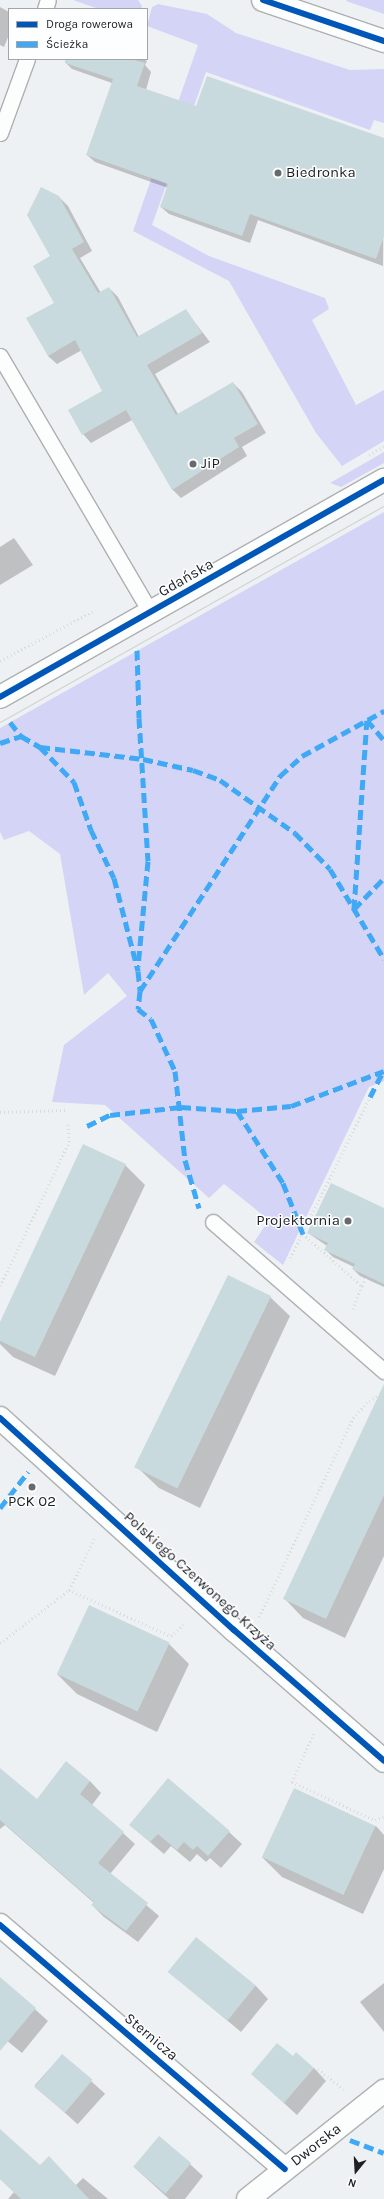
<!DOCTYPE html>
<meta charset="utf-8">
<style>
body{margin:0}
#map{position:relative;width:384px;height:2199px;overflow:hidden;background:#eef1f3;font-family:Karla,sans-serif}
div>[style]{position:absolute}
.green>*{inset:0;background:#d4d4f6}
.shadow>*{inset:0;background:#0003;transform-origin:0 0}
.building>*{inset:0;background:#c8dade;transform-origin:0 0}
.path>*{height:2.5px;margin-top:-1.25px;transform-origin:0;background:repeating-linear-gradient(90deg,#dadbdb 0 1px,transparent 0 4px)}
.roads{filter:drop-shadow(1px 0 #aeb0b2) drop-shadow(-1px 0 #aeb0b2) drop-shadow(0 1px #aeb0b2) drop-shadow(0 -1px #aeb0b2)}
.service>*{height:15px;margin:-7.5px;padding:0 7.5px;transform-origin:7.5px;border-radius:7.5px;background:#fcfdfd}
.minor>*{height:22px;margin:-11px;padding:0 11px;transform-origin:11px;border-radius:11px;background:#fcfdfd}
.tertiary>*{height:22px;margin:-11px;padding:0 11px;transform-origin:11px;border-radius:11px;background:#fcfdfd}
.tram>*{height:1px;margin:-0.5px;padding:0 0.5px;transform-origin:0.5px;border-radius:0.5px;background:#d0d1d1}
.quiet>*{height:5px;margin-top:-2.5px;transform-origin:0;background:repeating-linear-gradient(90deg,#3fa9f5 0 10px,transparent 0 15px)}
.cycleway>*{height:6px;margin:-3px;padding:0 3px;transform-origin:3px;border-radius:3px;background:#0057b8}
.dots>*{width:11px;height:11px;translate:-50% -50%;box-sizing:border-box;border:2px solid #fdfeff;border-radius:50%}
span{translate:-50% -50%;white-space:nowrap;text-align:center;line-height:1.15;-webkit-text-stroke:3px #fdfeff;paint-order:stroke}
.poi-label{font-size:15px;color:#1e2021}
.left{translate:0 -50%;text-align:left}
.right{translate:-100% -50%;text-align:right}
.street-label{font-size:15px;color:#1e2021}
.legend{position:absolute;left:8px;top:8px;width:140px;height:52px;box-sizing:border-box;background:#fdfeff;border:1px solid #a4a5a6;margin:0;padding:5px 7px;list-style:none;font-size:12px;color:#1e2021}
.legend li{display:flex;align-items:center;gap:8px;height:20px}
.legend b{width:20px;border:1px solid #a4a5a6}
.north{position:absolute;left:336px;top:2151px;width:40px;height:40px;-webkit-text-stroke:3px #fdfeff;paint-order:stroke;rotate:198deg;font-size:11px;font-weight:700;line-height:16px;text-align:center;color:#1e2021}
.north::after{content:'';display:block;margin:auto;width:14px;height:18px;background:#1e2021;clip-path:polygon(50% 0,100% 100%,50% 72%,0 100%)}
</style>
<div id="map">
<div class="green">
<i style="clip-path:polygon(73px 0,138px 0,142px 6px,141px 9px,99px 9px)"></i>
<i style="clip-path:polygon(347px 0,384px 0,384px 14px,346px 1px)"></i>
<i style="clip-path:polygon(158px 4px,207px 14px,236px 33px,350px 70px,384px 69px,384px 123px,374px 120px,370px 130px,206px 72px,152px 225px,209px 256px,325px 298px,329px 309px,312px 320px,356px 405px,384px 390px,384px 441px,342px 466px,316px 433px,229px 281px,133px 231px,198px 45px,147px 26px,152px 7px)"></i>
<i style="clip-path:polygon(384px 452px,384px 463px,341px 487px,330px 483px)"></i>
<i style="clip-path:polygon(384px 512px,384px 1081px,369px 1087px,283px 1265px,254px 1242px,269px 1220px,224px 1184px,209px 1198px,105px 1105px,52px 1102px,64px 1045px,127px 996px,108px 973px,84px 995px,60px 854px,29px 831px,4px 840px,0 832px,0 728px)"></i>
</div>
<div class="shadow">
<i style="clip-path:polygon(0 7px,9px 12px,9px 35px,4px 47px,0 45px)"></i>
<i style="clip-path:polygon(66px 59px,144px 59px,147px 61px,145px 65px,151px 72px,146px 90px,196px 108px,384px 140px,383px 266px,258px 220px,250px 243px,169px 214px,161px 207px,168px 188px,95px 162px,87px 155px,112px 83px,72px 69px,65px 62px)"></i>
<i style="clip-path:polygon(58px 196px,68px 206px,92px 251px,80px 258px,101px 293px,109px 288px,118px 297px,139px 337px,186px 311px,210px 342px,155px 374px,178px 414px,233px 383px,242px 392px,266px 433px,242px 447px,247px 456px,181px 498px,172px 489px,132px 420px,91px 443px,83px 434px,104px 391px,82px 350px,57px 364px,48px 356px,56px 303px,51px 256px)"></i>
<i style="clip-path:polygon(14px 538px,33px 565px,0 585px,0 547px)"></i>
<i style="clip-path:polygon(125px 1165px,145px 1185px,55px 1376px,13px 1357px,0 1344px,0 1324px)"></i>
<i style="clip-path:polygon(384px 1209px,384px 1287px,360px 1276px,353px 1269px,354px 1267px,333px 1257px,326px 1250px,327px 1246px,308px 1233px)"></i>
<i style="clip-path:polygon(270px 1297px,290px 1316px,200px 1508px,159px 1488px,139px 1469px)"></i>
<i style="clip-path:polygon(384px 1413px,384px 1556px,345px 1638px,303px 1618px,284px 1598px)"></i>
<i style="clip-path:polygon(169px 1644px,189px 1664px,157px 1732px,77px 1694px,57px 1674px)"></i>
<i style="clip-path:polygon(0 1770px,37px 1800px,90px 1781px,101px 1793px,92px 1805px,135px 1844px,110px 1874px,159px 1916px,138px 1942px,104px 1917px,92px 1905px,94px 1903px,5px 1825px,0 1829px)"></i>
<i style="clip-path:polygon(130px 1825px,229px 1832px,242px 1844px,221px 1868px,210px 1858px,206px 1862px,197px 1854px,190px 1862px,171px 1846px,164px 1854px)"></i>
<i style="clip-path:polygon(376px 1826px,384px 1835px,384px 1869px,363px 1914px,282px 1877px,262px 1857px)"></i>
<i style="clip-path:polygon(169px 1972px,256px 1986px,268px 1999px,241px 2032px)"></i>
<i style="clip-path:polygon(5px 1982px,48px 2021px,22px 2053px,0 2035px,0 1988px)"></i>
<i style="clip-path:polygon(384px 1983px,384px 2032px,360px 2002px)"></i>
<i style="left:62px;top:2055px;width:58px;height:41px;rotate:42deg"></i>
<i style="clip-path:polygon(314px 2068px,326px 2081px,297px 2115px,252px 2074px)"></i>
<i style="clip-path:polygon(160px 2137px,203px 2176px,185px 2199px,169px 2199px,134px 2167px)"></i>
<i style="clip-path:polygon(0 2153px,40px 2166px,76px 2185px,83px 2178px,108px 2199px,8px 2199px,14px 2192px,0 2179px)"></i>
</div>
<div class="building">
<i style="clip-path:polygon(66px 59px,131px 59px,145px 63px,137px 86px,196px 106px,207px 76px,384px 138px,384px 236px,376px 259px,250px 214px,242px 236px,160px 207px,168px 184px,86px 155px,113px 79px,65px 63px)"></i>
<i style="clip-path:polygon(41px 187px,59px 196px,84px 242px,72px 249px,98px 293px,109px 287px,137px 337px,186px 309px,202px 333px,147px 365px,176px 415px,233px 382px,258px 424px,234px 438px,239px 447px,172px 490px,126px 410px,82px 435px,68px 410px,102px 391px,75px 340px,48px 356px,26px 318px,54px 303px,33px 266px,50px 256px,27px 215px)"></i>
<i style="clip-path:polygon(83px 1144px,126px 1164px,35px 1357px,0 1341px,0 1322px)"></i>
<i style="clip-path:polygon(331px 1183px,384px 1208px,384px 1284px,352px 1269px,355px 1264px,324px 1250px,328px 1243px,307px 1233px)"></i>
<i style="left:228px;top:1275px;width:48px;height:214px;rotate:26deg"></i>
<i style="clip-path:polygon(384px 1384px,384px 1495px,326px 1619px,283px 1599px)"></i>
<i style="left:89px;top:1605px;width:89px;height:76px;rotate:25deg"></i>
<i style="clip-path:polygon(66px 1761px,90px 1781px,80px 1794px,124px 1832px,98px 1863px,148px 1903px,126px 1931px,91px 1905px,94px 1902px,0 1820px,0 1768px,37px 1799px)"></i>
<i style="clip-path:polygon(168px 1778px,230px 1831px,208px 1856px,197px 1846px,193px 1850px,184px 1842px,177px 1850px,158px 1834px,150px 1842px,129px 1825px)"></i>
<i style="left:294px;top:1788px;width:90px;height:76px;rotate:25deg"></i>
<i style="left:196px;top:1937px;width:77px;height:45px;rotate:39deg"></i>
<i style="clip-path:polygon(0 1977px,36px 2008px,0 2051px)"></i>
<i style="clip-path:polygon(277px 2043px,293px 2056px,296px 2052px,314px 2068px,284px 2103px,251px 2074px)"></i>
<i style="left:62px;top:2054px;width:40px;height:43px;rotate:40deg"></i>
<i style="clip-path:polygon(0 2129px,40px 2165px,49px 2156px,89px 2199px,21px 2199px,0 2179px)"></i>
<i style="left:159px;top:2136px;width:42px;height:40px;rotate:40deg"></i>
</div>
<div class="path">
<i style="left:369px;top:455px;width:17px;rotate:-31deg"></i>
<i style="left:0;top:661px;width:108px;rotate:-28.2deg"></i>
<i style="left:0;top:1112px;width:68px;rotate:-1.7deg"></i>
<i style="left:303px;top:1234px;width:79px;rotate:41.4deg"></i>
<i style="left:362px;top:1286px;width:28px;rotate:111deg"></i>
<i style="left:290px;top:1258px;width:180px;rotate:-63.6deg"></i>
<i style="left:0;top:1286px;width:160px;rotate:-64.4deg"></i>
<i style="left:69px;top:1142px;width:17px;rotate:-93deg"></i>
<i style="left:362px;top:1286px;width:11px;rotate:-68deg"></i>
<i style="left:69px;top:1590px;width:57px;rotate:-63.9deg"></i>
<i style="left:259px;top:1617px;width:220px;rotate:-64.7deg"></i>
<i style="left:353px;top:1418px;width:23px;rotate:-47deg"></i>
<i style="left:369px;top:1401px;width:14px;rotate:-30deg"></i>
<i style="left:0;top:1643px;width:87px;rotate:-37.5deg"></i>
<i style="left:69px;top:1590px;width:112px;rotate:24.3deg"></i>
<i style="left:171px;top:1636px;width:19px;rotate:-43deg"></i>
<i style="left:314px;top:1734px;width:53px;rotate:114.6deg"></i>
<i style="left:292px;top:1782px;width:91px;rotate:24.6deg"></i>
<i style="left:375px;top:1820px;width:10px;rotate:-24deg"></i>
<i style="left:318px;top:2069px;width:33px;rotate:38deg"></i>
</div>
<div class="roads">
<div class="service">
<i style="left:45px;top:9px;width:9px;rotate:-72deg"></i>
<i style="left:0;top:133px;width:79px;rotate:-70deg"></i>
<i style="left:0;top:356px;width:298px;rotate:59.6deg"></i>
<i style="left:213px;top:1222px;width:227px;rotate:41.1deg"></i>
</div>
<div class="minor">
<i style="left:263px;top:0;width:128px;rotate:18.7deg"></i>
<i style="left:0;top:1418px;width:316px;rotate:42.2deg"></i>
<i style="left:234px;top:1630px;width:199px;rotate:41.1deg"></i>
<i style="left:0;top:1925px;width:375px;rotate:40.6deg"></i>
<i style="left:248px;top:2199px;width:174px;rotate:-38.5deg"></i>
</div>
<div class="tertiary">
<i style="left:0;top:697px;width:441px;rotate:-29.5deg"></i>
</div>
</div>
<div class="tram">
<i style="left:0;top:722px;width:441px;rotate:-29.4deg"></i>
</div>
<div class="quiet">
<i style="left:137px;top:650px;width:68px;rotate:88.3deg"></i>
<i style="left:139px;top:718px;width:143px;rotate:86.4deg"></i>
<i style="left:148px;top:861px;width:106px;rotate:95.4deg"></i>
<i style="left:367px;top:720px;width:26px;rotate:50deg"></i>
<i style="left:10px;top:722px;width:18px;rotate:52deg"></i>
<i style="left:21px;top:736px;width:22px;rotate:30deg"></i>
<i style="left:40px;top:747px;width:49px;rotate:45.8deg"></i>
<i style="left:74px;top:782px;width:51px;rotate:70.5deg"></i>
<i style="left:91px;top:830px;width:53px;rotate:64.4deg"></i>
<i style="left:114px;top:878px;width:96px;rotate:75.5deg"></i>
<i style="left:138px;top:971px;width:20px;rotate:84deg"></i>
<i style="left:140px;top:991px;width:18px;rotate:96deg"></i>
<i style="left:138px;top:1009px;width:16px;rotate:38deg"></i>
<i style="left:151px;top:1019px;width:57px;rotate:65.2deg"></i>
<i style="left:175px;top:1071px;width:90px;rotate:83.6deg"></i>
<i style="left:185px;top:1160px;width:50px;rotate:73.7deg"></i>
<i style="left:0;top:743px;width:22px;rotate:-18deg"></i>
<i style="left:40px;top:747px;width:104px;rotate:6.6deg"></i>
<i style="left:143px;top:759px;width:51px;rotate:12.4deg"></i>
<i style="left:193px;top:770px;width:29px;rotate:20deg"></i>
<i style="left:220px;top:780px;width:92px;rotate:35.2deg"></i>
<i style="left:295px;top:833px;width:50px;rotate:45.8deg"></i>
<i style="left:330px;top:869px;width:105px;rotate:59deg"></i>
<i style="left:354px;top:909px;width:189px;rotate:-86.1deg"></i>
<i style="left:354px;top:909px;width:43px;rotate:-45.9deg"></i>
<i style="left:140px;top:991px;width:257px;rotate:-56.9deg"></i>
<i style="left:280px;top:776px;width:30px;rotate:-42deg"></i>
<i style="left:302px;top:756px;width:94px;rotate:-28.8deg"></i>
<i style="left:370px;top:1097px;width:28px;rotate:-63deg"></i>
<i style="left:237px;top:1111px;width:85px;rotate:57.4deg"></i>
<i style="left:283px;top:1183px;width:55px;rotate:68.6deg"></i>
<i style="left:87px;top:1126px;width:25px;rotate:-26deg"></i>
<i style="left:110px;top:1115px;width:71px;rotate:-6.4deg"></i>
<i style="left:181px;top:1107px;width:56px;rotate:4.1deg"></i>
<i style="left:237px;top:1111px;width:54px;rotate:-5.3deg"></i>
<i style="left:291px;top:1106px;width:99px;rotate:-20.6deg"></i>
<i style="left:0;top:1508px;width:46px;rotate:-52.1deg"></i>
<i style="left:350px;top:2140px;width:36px;rotate:21deg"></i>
</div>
<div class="cycleway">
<i style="left:263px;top:0;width:128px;rotate:18.7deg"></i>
<i style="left:0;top:697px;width:441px;rotate:-29.5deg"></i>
<i style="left:0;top:1418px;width:316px;rotate:42.2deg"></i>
<i style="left:234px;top:1630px;width:199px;rotate:41.1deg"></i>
<i style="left:0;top:1925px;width:375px;rotate:40.6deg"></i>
</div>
<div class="dots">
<i style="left:278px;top:173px;background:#67696a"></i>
<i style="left:193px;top:464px;background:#67696a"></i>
<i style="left:348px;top:1221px;background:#67696a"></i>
<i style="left:32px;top:1487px;background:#67696a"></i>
</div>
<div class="poi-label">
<span class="left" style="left:286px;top:173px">Biedronka</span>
<span class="left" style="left:201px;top:464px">JiP</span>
<span class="right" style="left:340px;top:1221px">Projektornia</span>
<span style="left:32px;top:1502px">PCK 02</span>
</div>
<div class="street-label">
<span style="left:186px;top:578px;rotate:-30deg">Gdańska</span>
<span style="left:200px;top:1581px;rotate:42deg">Polskiego Czerwonego Krzyża</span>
<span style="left:151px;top:2037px;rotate:40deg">Sternicza</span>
<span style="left:316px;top:2145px;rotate:-38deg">Dworska</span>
</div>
<ul class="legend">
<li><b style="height:5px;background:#0057b8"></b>Droga rowerowa</li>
<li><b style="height:5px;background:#3fa9f5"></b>Ścieżka</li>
</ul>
<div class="north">N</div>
</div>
